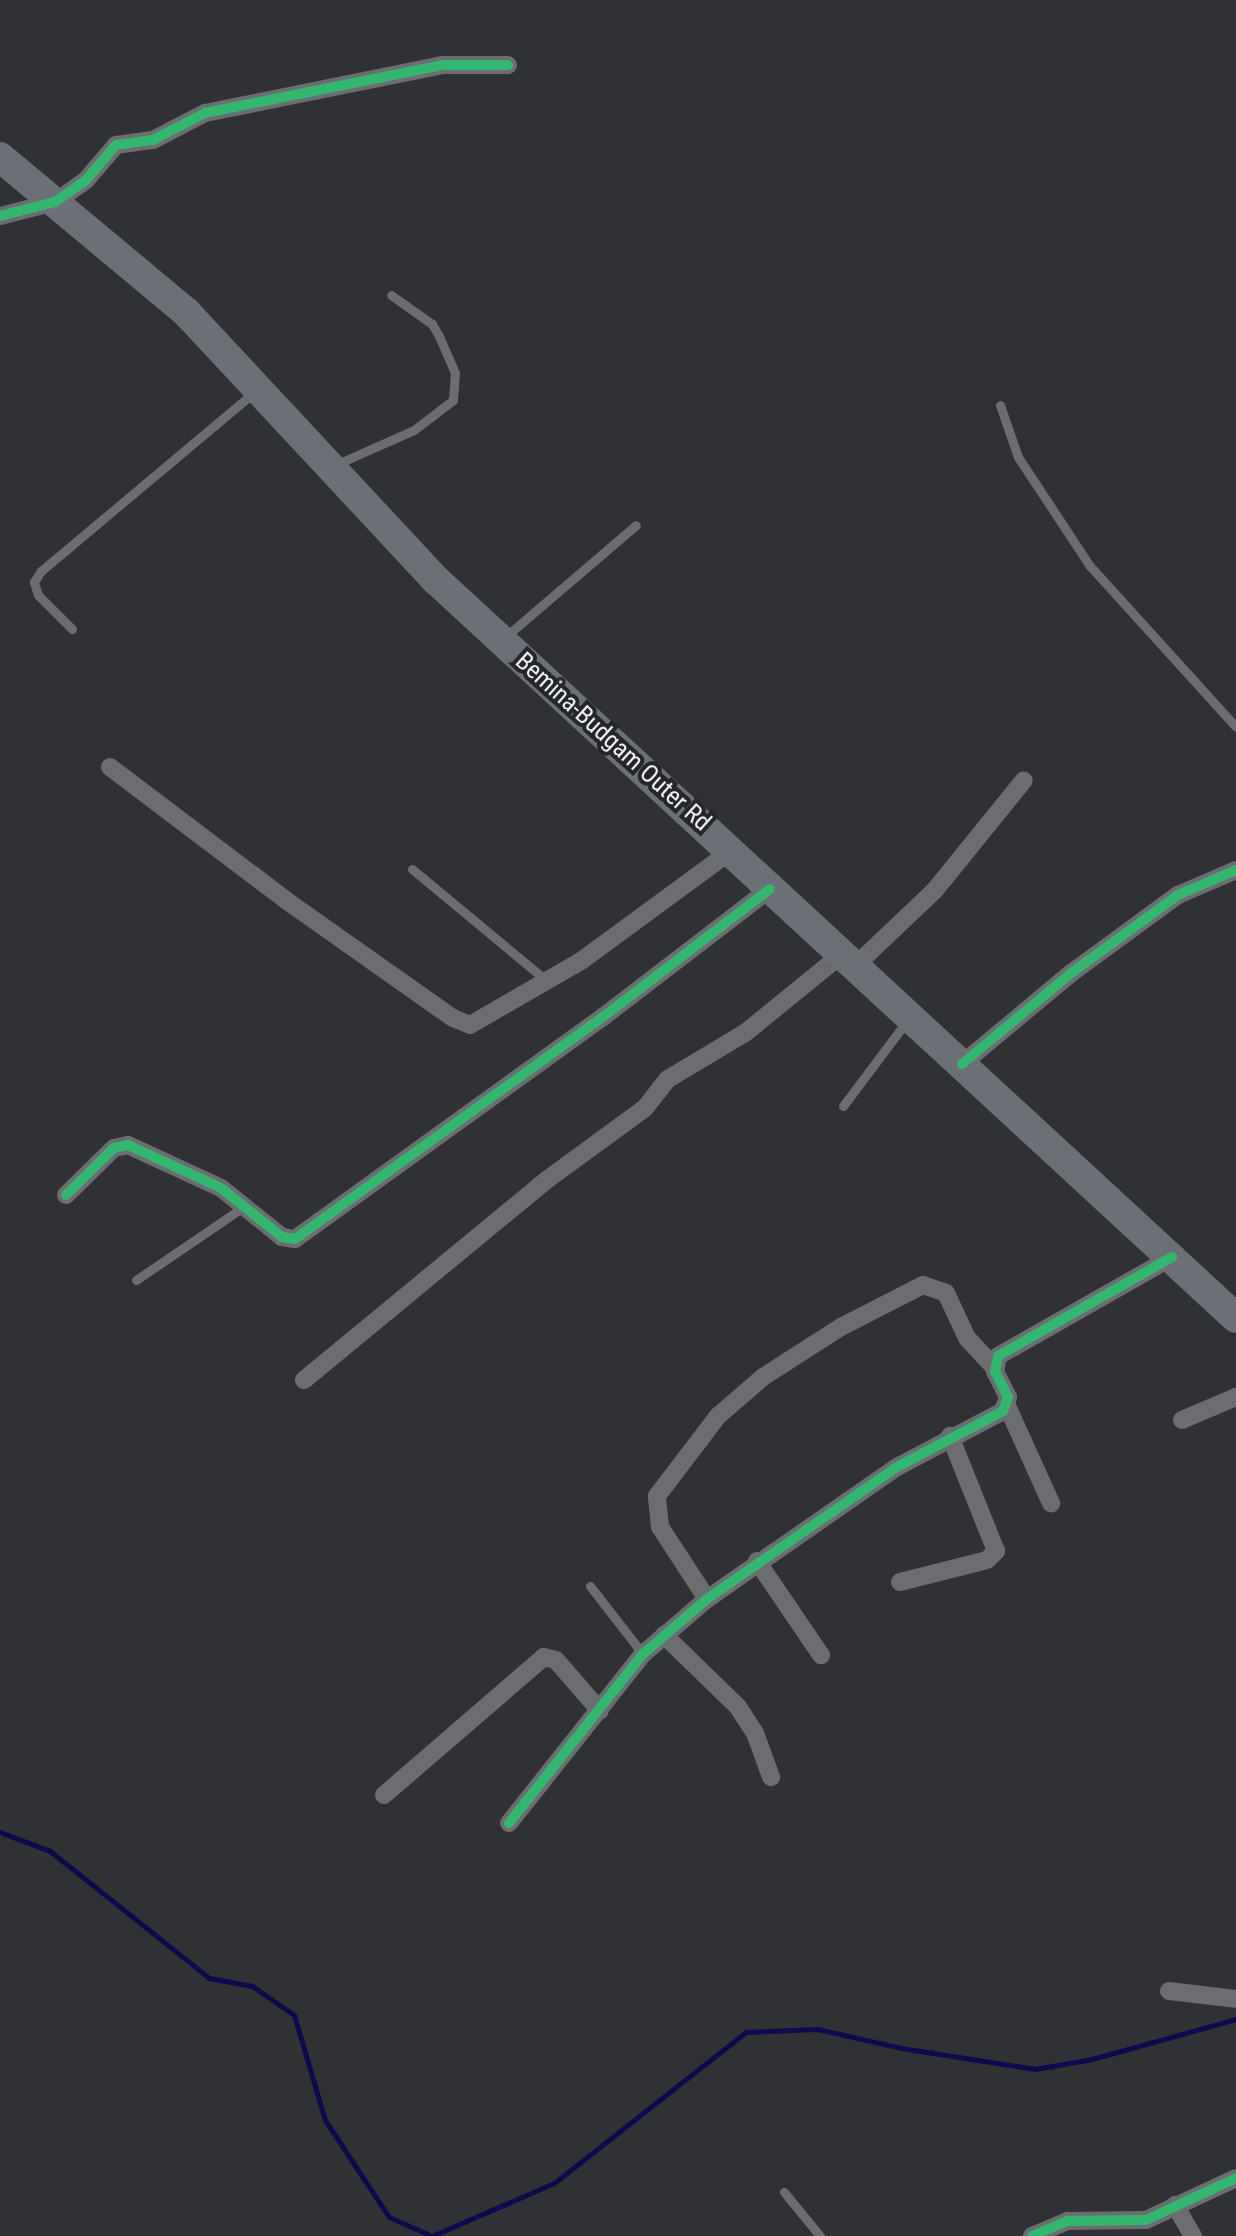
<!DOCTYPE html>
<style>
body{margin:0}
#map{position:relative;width:1236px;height:2236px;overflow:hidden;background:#303134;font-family:"Roboto Condensed",sans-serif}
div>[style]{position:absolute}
.stream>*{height:5px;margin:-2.5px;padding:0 2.5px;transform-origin:2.5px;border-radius:2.5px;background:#0f094d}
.lane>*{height:9px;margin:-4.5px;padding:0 4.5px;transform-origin:4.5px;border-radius:4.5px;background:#6c6d70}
.street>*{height:18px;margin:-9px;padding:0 9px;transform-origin:9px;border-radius:9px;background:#6c6d70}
.highway>*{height:30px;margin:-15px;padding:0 15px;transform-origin:15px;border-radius:15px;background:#6d6f77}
.cycleway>*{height:10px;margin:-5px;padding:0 5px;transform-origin:5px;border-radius:5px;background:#33b770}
span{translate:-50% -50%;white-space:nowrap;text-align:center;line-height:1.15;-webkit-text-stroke:8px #24262c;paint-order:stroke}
.street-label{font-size:25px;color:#edeef2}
</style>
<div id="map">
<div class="stream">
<i style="left:0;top:1832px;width:53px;rotate:20.8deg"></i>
<i style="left:50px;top:1851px;width:203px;rotate:38.6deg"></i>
<i style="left:209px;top:1978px;width:44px;rotate:10.5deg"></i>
<i style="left:252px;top:1986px;width:51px;rotate:34.6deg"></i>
<i style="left:294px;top:2015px;width:109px;rotate:73.6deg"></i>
<i style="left:325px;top:2120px;width:116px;rotate:56.6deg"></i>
<i style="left:389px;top:2217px;width:47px;rotate:23.8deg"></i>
<i style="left:432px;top:2236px;width:133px;rotate:-23.5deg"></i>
<i style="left:554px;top:2183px;width:244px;rotate:-38.2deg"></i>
<i style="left:746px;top:2032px;width:71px;rotate:-2.4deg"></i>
<i style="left:817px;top:2029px;width:86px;rotate:12.7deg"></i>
<i style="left:901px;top:2048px;width:136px;rotate:8.9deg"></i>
<i style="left:1035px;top:2069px;width:58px;rotate:-10deg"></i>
<i style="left:1092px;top:2059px;width:149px;rotate:-15.5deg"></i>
</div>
<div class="lane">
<i style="left:1000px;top:405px;width:55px;rotate:70.9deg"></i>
<i style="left:1018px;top:457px;width:131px;rotate:56.6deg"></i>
<i style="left:1090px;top:566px;width:217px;rotate:47.8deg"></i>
<i style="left:335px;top:465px;width:86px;rotate:-23.9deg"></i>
<i style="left:414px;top:430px;width:49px;rotate:-37.6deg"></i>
<i style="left:453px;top:400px;width:27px;rotate:-86deg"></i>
<i style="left:455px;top:373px;width:40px;rotate:-113.4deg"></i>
<i style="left:439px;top:336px;width:14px;rotate:-120deg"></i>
<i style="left:432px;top:324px;width:50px;rotate:-144.7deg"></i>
<i style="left:72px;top:629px;width:48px;rotate:-135deg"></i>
<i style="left:38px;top:595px;width:14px;rotate:-107deg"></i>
<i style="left:34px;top:582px;width:13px;rotate:-58deg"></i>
<i style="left:41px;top:571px;width:275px;rotate:-40deg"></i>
<i style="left:505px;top:637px;width:172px;rotate:-40.5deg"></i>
<i style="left:412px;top:869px;width:177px;rotate:39.7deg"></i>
<i style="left:843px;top:1106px;width:105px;rotate:-53.1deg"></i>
<i style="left:136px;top:1280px;width:132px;rotate:-34.2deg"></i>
<i style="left:590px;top:1586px;width:86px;rotate:52.1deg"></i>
<i style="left:784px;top:2192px;width:57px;rotate:50.7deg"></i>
</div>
<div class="street">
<i style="left:0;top:216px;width:57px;rotate:-14.3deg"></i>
<i style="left:55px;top:202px;width:38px;rotate:-35deg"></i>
<i style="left:86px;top:180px;width:46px;rotate:-49.4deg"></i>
<i style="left:116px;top:145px;width:37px;rotate:-8deg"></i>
<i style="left:153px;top:140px;width:59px;rotate:-27.4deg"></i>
<i style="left:205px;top:113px;width:242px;rotate:-11.4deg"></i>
<i style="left:442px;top:65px;width:66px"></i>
<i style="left:110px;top:767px;width:222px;rotate:37.1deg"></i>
<i style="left:287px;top:901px;width:203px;rotate:35.2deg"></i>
<i style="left:453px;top:1018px;width:18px;rotate:22deg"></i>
<i style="left:470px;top:1025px;width:128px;rotate:-30deg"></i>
<i style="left:581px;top:961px;width:186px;rotate:-36.3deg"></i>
<i style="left:855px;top:966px;width:110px;rotate:-43.5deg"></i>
<i style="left:935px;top:890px;width:141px;rotate:-51deg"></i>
<i style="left:962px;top:1064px;width:141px;rotate:-39.8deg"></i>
<i style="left:1070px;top:974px;width:134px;rotate:-36.2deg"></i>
<i style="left:1178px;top:895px;width:63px;rotate:-23.3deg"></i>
<i style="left:66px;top:1195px;width:67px;rotate:-44.4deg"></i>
<i style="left:114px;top:1148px;width:14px;rotate:-12deg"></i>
<i style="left:128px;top:1145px;width:102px;rotate:24.8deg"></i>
<i style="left:221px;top:1188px;width:78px;rotate:38.8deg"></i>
<i style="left:282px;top:1237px;width:13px;rotate:9deg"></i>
<i style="left:295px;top:1239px;width:380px;rotate:-35.8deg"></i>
<i style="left:603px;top:1017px;width:210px;rotate:-37.5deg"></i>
<i style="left:304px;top:1380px;width:316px;rotate:-39.5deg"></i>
<i style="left:548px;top:1179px;width:120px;rotate:-36.2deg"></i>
<i style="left:645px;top:1108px;width:37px;rotate:-52deg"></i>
<i style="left:668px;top:1079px;width:90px;rotate:-30.9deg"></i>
<i style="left:745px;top:1033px;width:124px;rotate:-39.1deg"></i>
<i style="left:1007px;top:1406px;width:107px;rotate:65.6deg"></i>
<i style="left:1182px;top:1420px;width:59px;rotate:-23.1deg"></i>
<i style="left:757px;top:1561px;width:114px;rotate:55.8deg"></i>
<i style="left:900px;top:1582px;width:90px;rotate:-14.2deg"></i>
<i style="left:987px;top:1560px;width:13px;rotate:-45deg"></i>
<i style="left:996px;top:1551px;width:124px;rotate:-111.8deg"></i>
<i style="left:707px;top:1599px;width:86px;rotate:-123.1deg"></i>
<i style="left:660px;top:1527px;width:31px;rotate:-96deg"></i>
<i style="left:657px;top:1496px;width:101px;rotate:-52.7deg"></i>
<i style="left:718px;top:1416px;width:60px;rotate:-40.9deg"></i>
<i style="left:763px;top:1377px;width:93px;rotate:-32.7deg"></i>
<i style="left:841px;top:1327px;width:92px;rotate:-27.1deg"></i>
<i style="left:923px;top:1285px;width:24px;rotate:19deg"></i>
<i style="left:946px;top:1293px;width:50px;rotate:65deg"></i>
<i style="left:967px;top:1338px;width:40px;rotate:47deg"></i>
<i style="left:664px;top:1635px;width:103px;rotate:44.2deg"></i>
<i style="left:738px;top:1707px;width:31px;rotate:57deg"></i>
<i style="left:755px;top:1733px;width:47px;rotate:70deg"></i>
<i style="left:384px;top:1795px;width:211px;rotate:-40.8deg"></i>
<i style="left:544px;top:1657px;width:12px;rotate:14deg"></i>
<i style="left:556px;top:1660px;width:67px;rotate:49.2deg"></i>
<i style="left:509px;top:1823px;width:216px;rotate:-51.6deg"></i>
<i style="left:643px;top:1654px;width:84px;rotate:-40.7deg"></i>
<i style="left:707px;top:1599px;width:231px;rotate:-34.8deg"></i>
<i style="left:897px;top:1467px;width:120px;rotate:-27.8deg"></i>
<i style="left:1003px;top:1411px;width:15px;rotate:-70deg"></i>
<i style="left:1008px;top:1397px;width:28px;rotate:-117deg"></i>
<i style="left:995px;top:1372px;width:16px;rotate:-79deg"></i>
<i style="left:998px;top:1356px;width:200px;rotate:-29.6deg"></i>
<i style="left:1169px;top:1991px;width:67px;rotate:6.8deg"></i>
<i style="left:1175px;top:2205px;width:36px;rotate:60deg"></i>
<i style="left:1032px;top:2236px;width:39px;rotate:-23deg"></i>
<i style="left:1068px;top:2221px;width:78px;rotate:-0.7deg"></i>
<i style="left:1146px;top:2220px;width:99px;rotate:-25deg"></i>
</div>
<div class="highway">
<i style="left:0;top:157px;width:242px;rotate:39.8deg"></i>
<i style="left:186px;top:312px;width:367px;rotate:47deg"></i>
<i style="left:436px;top:580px;width:1088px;rotate:42.69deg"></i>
</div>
<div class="cycleway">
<i style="left:0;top:216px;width:57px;rotate:-14.3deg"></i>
<i style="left:55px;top:202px;width:38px;rotate:-35deg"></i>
<i style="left:86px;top:180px;width:46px;rotate:-49.4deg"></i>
<i style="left:116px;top:145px;width:37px;rotate:-8deg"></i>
<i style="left:153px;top:140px;width:59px;rotate:-27.4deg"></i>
<i style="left:205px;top:113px;width:242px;rotate:-11.4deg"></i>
<i style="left:442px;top:65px;width:66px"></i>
<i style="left:962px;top:1064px;width:141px;rotate:-39.8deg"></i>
<i style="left:1070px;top:974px;width:134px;rotate:-36.2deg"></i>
<i style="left:1178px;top:895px;width:63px;rotate:-23.3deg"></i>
<i style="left:66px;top:1195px;width:67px;rotate:-44.4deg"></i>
<i style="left:114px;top:1148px;width:14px;rotate:-12deg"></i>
<i style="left:128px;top:1145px;width:102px;rotate:24.8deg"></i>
<i style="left:221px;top:1188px;width:78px;rotate:38.8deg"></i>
<i style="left:282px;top:1237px;width:13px;rotate:9deg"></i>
<i style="left:295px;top:1239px;width:380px;rotate:-35.8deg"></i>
<i style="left:603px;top:1017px;width:210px;rotate:-37.5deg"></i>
<i style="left:509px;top:1823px;width:216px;rotate:-51.6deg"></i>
<i style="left:643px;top:1654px;width:84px;rotate:-40.7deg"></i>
<i style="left:707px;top:1599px;width:231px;rotate:-34.8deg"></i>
<i style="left:897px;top:1467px;width:120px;rotate:-27.8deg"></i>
<i style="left:1003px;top:1411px;width:15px;rotate:-70deg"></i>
<i style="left:1008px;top:1397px;width:28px;rotate:-117deg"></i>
<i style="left:995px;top:1372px;width:16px;rotate:-79deg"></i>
<i style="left:998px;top:1356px;width:200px;rotate:-29.6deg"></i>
<i style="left:1032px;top:2236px;width:39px;rotate:-23deg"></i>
<i style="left:1068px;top:2221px;width:78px;rotate:-0.7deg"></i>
<i style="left:1146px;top:2220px;width:99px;rotate:-25deg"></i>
</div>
<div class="street-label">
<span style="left:613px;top:742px;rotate:42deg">Bemina-Budgam Outer Rd</span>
</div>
</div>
